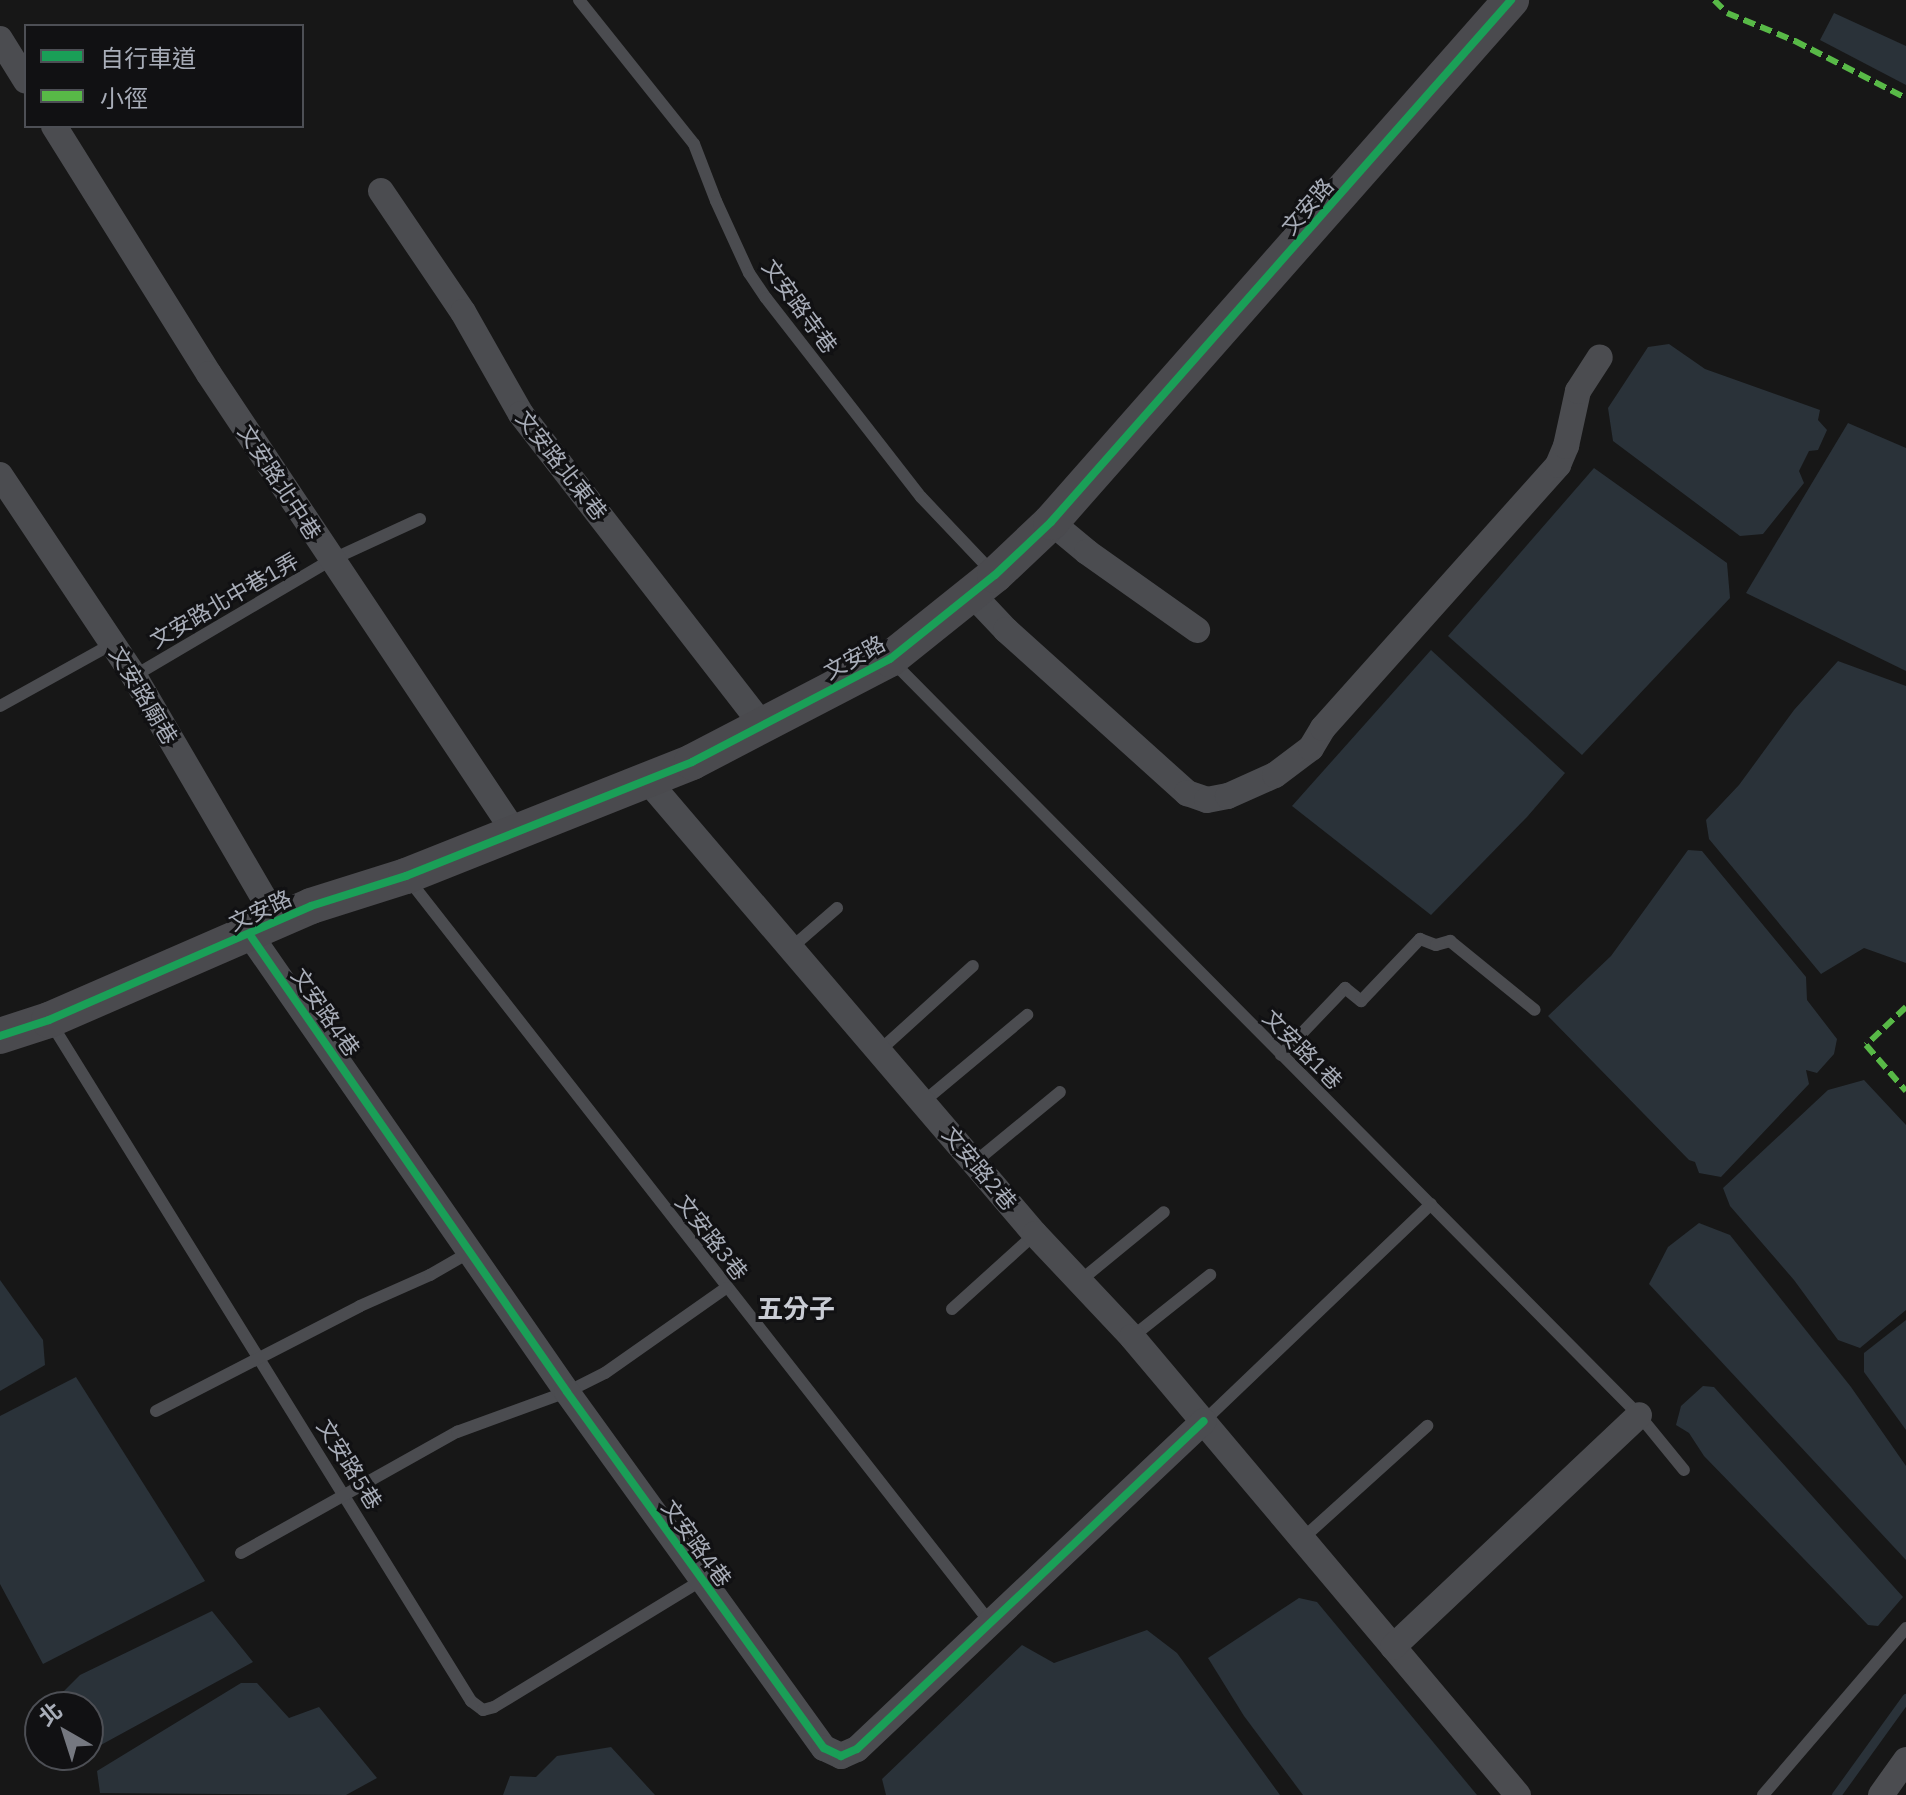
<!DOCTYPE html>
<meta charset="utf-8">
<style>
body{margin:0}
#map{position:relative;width:1906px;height:1795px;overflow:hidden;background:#171717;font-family:"IBM Plex Sans","Noto Sans TC",sans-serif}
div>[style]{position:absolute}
.water>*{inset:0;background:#2a3239}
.stream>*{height:9px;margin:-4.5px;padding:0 4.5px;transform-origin:4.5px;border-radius:4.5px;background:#2a3239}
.lane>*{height:12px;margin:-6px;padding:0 6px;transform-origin:6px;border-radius:6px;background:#4b4c50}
.street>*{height:26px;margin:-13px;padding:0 13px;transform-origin:13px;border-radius:13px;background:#4b4c50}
.secondary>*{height:36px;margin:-18px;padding:0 18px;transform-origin:18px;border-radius:18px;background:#4a4a4e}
.quiet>*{height:6px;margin-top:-3px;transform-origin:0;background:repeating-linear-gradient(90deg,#58b947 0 12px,transparent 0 18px)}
.cycleway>*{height:8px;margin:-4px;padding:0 4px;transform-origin:4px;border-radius:4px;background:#1a9f57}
span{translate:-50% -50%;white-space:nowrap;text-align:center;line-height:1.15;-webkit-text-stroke:6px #111113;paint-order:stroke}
.street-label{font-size:22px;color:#a8adb8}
.quarter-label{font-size:26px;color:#c9ccd4;font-weight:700}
.legend{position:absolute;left:24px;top:24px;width:280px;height:104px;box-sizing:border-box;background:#111113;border:2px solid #4d4f55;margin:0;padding:10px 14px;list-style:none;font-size:24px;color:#a8adb8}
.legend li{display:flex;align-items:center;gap:16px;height:40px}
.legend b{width:40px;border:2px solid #4d4f55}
.north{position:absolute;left:24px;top:1691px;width:80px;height:80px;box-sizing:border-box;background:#111113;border:2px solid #4d4f55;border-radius:50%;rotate:321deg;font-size:22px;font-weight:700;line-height:32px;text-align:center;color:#a8adb8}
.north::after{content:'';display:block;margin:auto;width:28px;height:36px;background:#757880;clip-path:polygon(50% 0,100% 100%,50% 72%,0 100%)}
</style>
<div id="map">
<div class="water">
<i style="clip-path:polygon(1834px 13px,1906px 46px,1906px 85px,1820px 40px)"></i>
<i style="clip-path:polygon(1669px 344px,1705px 369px,1820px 410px,1818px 420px,1827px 430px,1818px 450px,1809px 451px,1799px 471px,1804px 483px,1763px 534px,1740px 536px,1613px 441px,1608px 408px,1648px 347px)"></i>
<i style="clip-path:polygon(1848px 423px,1906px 448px,1906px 671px,1746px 593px)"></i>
<i style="clip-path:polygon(1594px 468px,1727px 563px,1730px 598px,1582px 755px,1448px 636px)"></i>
<i style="clip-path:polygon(1431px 650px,1565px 773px,1527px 817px,1431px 915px,1292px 806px)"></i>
<i style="clip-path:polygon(1838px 661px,1906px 686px,1906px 963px,1864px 948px,1821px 974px,1709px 839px,1706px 820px,1739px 785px,1794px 710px)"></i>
<i style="clip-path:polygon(1688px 850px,1702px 851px,1806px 977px,1807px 1000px,1837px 1039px,1834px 1054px,1817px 1073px,1806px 1070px,1809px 1084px,1721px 1177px,1699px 1173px,1695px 1162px,1689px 1160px,1548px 1016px,1611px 956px)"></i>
<i style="clip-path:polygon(1864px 1080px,1906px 1125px,1906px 1310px,1860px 1348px,1838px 1340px,1794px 1280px,1730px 1206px,1723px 1188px,1828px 1090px)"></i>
<i style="clip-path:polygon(1699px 1223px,1730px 1235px,1851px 1387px,1906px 1466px,1906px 1560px,1649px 1284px,1668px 1247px)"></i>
<i style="clip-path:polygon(0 1280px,43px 1340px,45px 1365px,0 1391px)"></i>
<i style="clip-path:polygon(1906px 1320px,1906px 1430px,1864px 1372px,1864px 1353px)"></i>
<i style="clip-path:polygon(76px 1377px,205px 1581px,43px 1664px,0 1584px,0 1416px)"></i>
<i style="clip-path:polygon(1703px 1386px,1714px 1387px,1903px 1597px,1878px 1626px,1868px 1625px,1704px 1456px,1689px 1433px,1676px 1425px,1681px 1406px)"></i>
<i style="clip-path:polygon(1299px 1598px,1317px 1602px,1477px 1795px,1303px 1795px,1244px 1716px,1208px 1658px)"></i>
<i style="clip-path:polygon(212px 1611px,253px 1662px,99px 1746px,88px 1747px,88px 1707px,62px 1707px,57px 1698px,80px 1675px)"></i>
<i style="clip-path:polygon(1147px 1630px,1177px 1653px,1280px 1795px,886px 1795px,882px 1779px,1022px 1645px,1054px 1663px)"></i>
<i style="clip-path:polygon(241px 1683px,257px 1683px,289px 1718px,319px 1707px,377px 1778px,346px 1795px,100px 1793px,97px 1771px)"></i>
<i style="clip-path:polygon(611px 1747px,655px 1795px,503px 1795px,510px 1776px,536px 1777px,557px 1756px)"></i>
</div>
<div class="stream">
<i style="left:1836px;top:1795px;width:120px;rotate:-54.2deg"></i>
</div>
<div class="lane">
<i style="left:579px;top:0;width:184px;rotate:51.4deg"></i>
<i style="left:694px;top:144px;width:61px;rotate:68.9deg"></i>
<i style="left:716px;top:201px;width:79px;rotate:65.4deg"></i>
<i style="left:749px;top:273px;width:30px;rotate:56deg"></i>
<i style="left:766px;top:298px;width:252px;rotate:52.1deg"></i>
<i style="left:921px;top:497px;width:106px;rotate:46.5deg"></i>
<i style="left:892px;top:661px;width:1061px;rotate:45.27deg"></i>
<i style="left:1639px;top:1415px;width:71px;rotate:50.7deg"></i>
<i style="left:134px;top:676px;width:229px;rotate:-30.5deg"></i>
<i style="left:331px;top:560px;width:98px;rotate:-24.7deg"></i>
<i style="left:0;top:706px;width:128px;rotate:-29deg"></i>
<i style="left:409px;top:880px;width:941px;rotate:51.95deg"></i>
<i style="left:791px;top:948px;width:61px;rotate:-41deg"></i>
<i style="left:51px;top:1023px;width:798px;rotate:58.22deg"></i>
<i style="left:471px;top:1701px;width:15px;rotate:37deg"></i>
<i style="left:483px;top:1710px;width:11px;rotate:-15deg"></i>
<i style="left:494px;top:1707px;width:244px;rotate:-31.4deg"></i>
<i style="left:878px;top:1052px;width:128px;rotate:-42.2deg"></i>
<i style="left:1281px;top:1055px;width:93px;rotate:-46.3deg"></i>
<i style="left:1345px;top:988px;width:21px;rotate:39deg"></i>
<i style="left:1361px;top:1001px;width:86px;rotate:-46.4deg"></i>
<i style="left:1420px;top:939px;width:17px;rotate:21deg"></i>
<i style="left:1436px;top:945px;width:15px;rotate:-16deg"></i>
<i style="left:1450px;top:941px;width:109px;rotate:39.1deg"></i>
<i style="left:923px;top:1102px;width:136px;rotate:-39.9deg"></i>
<i style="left:975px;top:1162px;width:110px;rotate:-39.5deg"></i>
<i style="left:1081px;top:1280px;width:107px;rotate:-39.3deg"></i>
<i style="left:952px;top:1309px;width:112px;rotate:-42.1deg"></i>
<i style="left:1132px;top:1337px;width:100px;rotate:-38.5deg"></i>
<i style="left:156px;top:1411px;width:229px;rotate:-27.2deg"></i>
<i style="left:360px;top:1306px;width:77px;rotate:-23.9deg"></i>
<i style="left:430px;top:1275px;width:46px;rotate:-29.9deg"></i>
<i style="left:1204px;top:1421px;width:314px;rotate:-43.7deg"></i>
<i style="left:1302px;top:1539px;width:169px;rotate:-42.1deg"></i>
<i style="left:241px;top:1553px;width:248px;rotate:-29.3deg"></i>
<i style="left:457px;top:1432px;width:117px;rotate:-20deg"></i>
<i style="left:567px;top:1392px;width:42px;rotate:-26.6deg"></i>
<i style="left:605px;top:1373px;width:148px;rotate:-35.1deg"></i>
<i style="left:1763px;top:1795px;width:220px;rotate:-49.4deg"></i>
</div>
<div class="street">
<i style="left:0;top:39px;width:49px;rotate:58.2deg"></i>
<i style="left:54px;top:126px;width:292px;rotate:58deg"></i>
<i style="left:209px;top:374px;width:552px;rotate:56.31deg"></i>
<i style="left:381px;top:191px;width:146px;rotate:55.9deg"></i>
<i style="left:463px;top:312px;width:117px;rotate:60.4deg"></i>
<i style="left:521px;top:414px;width:395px;rotate:52.2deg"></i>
<i style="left:0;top:475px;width:242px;rotate:56.3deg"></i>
<i style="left:134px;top:676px;width:285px;rotate:59.7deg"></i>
<i style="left:1051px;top:522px;width:47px;rotate:39.8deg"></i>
<i style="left:1087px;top:552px;width:135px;rotate:35.3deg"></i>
<i style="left:972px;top:594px;width:50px;rotate:46.6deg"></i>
<i style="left:1006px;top:630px;width:244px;rotate:42deg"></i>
<i style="left:1187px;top:793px;width:21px;rotate:19deg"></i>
<i style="left:1207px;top:800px;width:21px;rotate:-11deg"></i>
<i style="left:1228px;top:796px;width:51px;rotate:-24.1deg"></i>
<i style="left:1275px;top:775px;width:45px;rotate:-36.9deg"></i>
<i style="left:1311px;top:748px;width:23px;rotate:-59deg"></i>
<i style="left:1323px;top:728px;width:353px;rotate:-48.2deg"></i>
<i style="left:1558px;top:465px;width:21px;rotate:-67deg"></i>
<i style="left:1566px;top:446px;width:56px;rotate:-77.7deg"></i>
<i style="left:1578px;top:391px;width:40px;rotate:-57.1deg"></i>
<i style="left:647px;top:780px;width:597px;rotate:49.48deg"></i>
<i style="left:1035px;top:1234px;width:141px;rotate:46.7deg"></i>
<i style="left:1132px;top:1337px;width:599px;rotate:49.88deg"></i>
<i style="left:250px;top:935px;width:556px;rotate:55.25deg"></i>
<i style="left:567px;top:1392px;width:439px;rotate:54.2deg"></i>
<i style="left:824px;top:1748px;width:19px;rotate:25deg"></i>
<i style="left:841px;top:1756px;width:17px;rotate:-24deg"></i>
<i style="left:857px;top:1749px;width:477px;rotate:-43.4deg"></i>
<i style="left:1393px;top:1647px;width:338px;rotate:-43.3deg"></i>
<i style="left:1881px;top:1795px;width:43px;rotate:-54.5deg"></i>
</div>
<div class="secondary">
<i style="left:0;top:1036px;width:52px;rotate:-18.1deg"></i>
<i style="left:49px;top:1020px;width:286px;rotate:-23.5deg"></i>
<i style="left:311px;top:906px;width:100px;rotate:-17.5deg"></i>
<i style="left:406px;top:876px;width:308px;rotate:-21.7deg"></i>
<i style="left:692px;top:762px;width:223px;rotate:-27.5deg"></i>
<i style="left:890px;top:659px;width:134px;rotate:-38.7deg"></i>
<i style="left:995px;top:575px;width:77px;rotate:-43.4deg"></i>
<i style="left:1051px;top:522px;width:696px;rotate:-48.61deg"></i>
</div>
<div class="quiet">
<i style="left:1714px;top:0;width:18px;rotate:45deg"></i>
<i style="left:1727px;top:13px;width:74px;rotate:22.4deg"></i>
<i style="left:1795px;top:41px;width:125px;rotate:27.2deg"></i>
<i style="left:1906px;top:1007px;width:55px;rotate:136.5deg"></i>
<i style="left:1866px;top:1045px;width:61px;rotate:49deg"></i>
</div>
<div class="cycleway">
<i style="left:250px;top:935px;width:556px;rotate:55.25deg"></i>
<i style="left:567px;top:1392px;width:439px;rotate:54.2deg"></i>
<i style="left:824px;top:1748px;width:19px;rotate:25deg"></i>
<i style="left:841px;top:1756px;width:17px;rotate:-24deg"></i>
<i style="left:857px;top:1749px;width:477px;rotate:-43.4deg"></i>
<i style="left:0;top:1036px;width:52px;rotate:-18.1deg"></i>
<i style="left:49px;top:1020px;width:286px;rotate:-23.5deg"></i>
<i style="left:311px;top:906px;width:100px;rotate:-17.5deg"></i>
<i style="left:406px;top:876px;width:308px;rotate:-21.7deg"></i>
<i style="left:692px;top:762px;width:223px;rotate:-27.5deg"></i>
<i style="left:890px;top:659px;width:134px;rotate:-38.7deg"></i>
<i style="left:995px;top:575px;width:77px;rotate:-43.4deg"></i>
<i style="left:1051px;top:522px;width:696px;rotate:-48.61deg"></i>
</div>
<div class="street-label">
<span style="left:1307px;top:206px;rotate:-49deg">文安路</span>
<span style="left:800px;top:306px;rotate:54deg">文安路寺巷</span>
<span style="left:562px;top:465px;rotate:52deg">文安路北東巷</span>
<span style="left:280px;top:482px;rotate:57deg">文安路北中巷</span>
<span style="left:224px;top:600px;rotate:-30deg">文安路北中巷1弄</span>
<span style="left:854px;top:657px;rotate:-29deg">文安路</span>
<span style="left:144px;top:695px;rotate:59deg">文安路廟巷</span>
<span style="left:260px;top:910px;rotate:-25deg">文安路</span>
<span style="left:326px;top:1012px;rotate:55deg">文安路4巷</span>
<span style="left:1303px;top:1049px;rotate:45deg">文安路1巷</span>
<span style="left:980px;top:1168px;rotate:50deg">文安路2巷</span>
<span style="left:712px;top:1237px;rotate:52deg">文安路3巷</span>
<span style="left:350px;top:1464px;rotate:58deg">文安路5巷</span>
<span style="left:697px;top:1543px;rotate:54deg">文安路4巷</span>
</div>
<div class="quarter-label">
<span style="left:796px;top:1309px">五分子</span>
</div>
<ul class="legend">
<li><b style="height:10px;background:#1a9f57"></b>自行車道</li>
<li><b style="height:10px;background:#58b947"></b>小徑</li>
</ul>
<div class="north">北</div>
</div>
